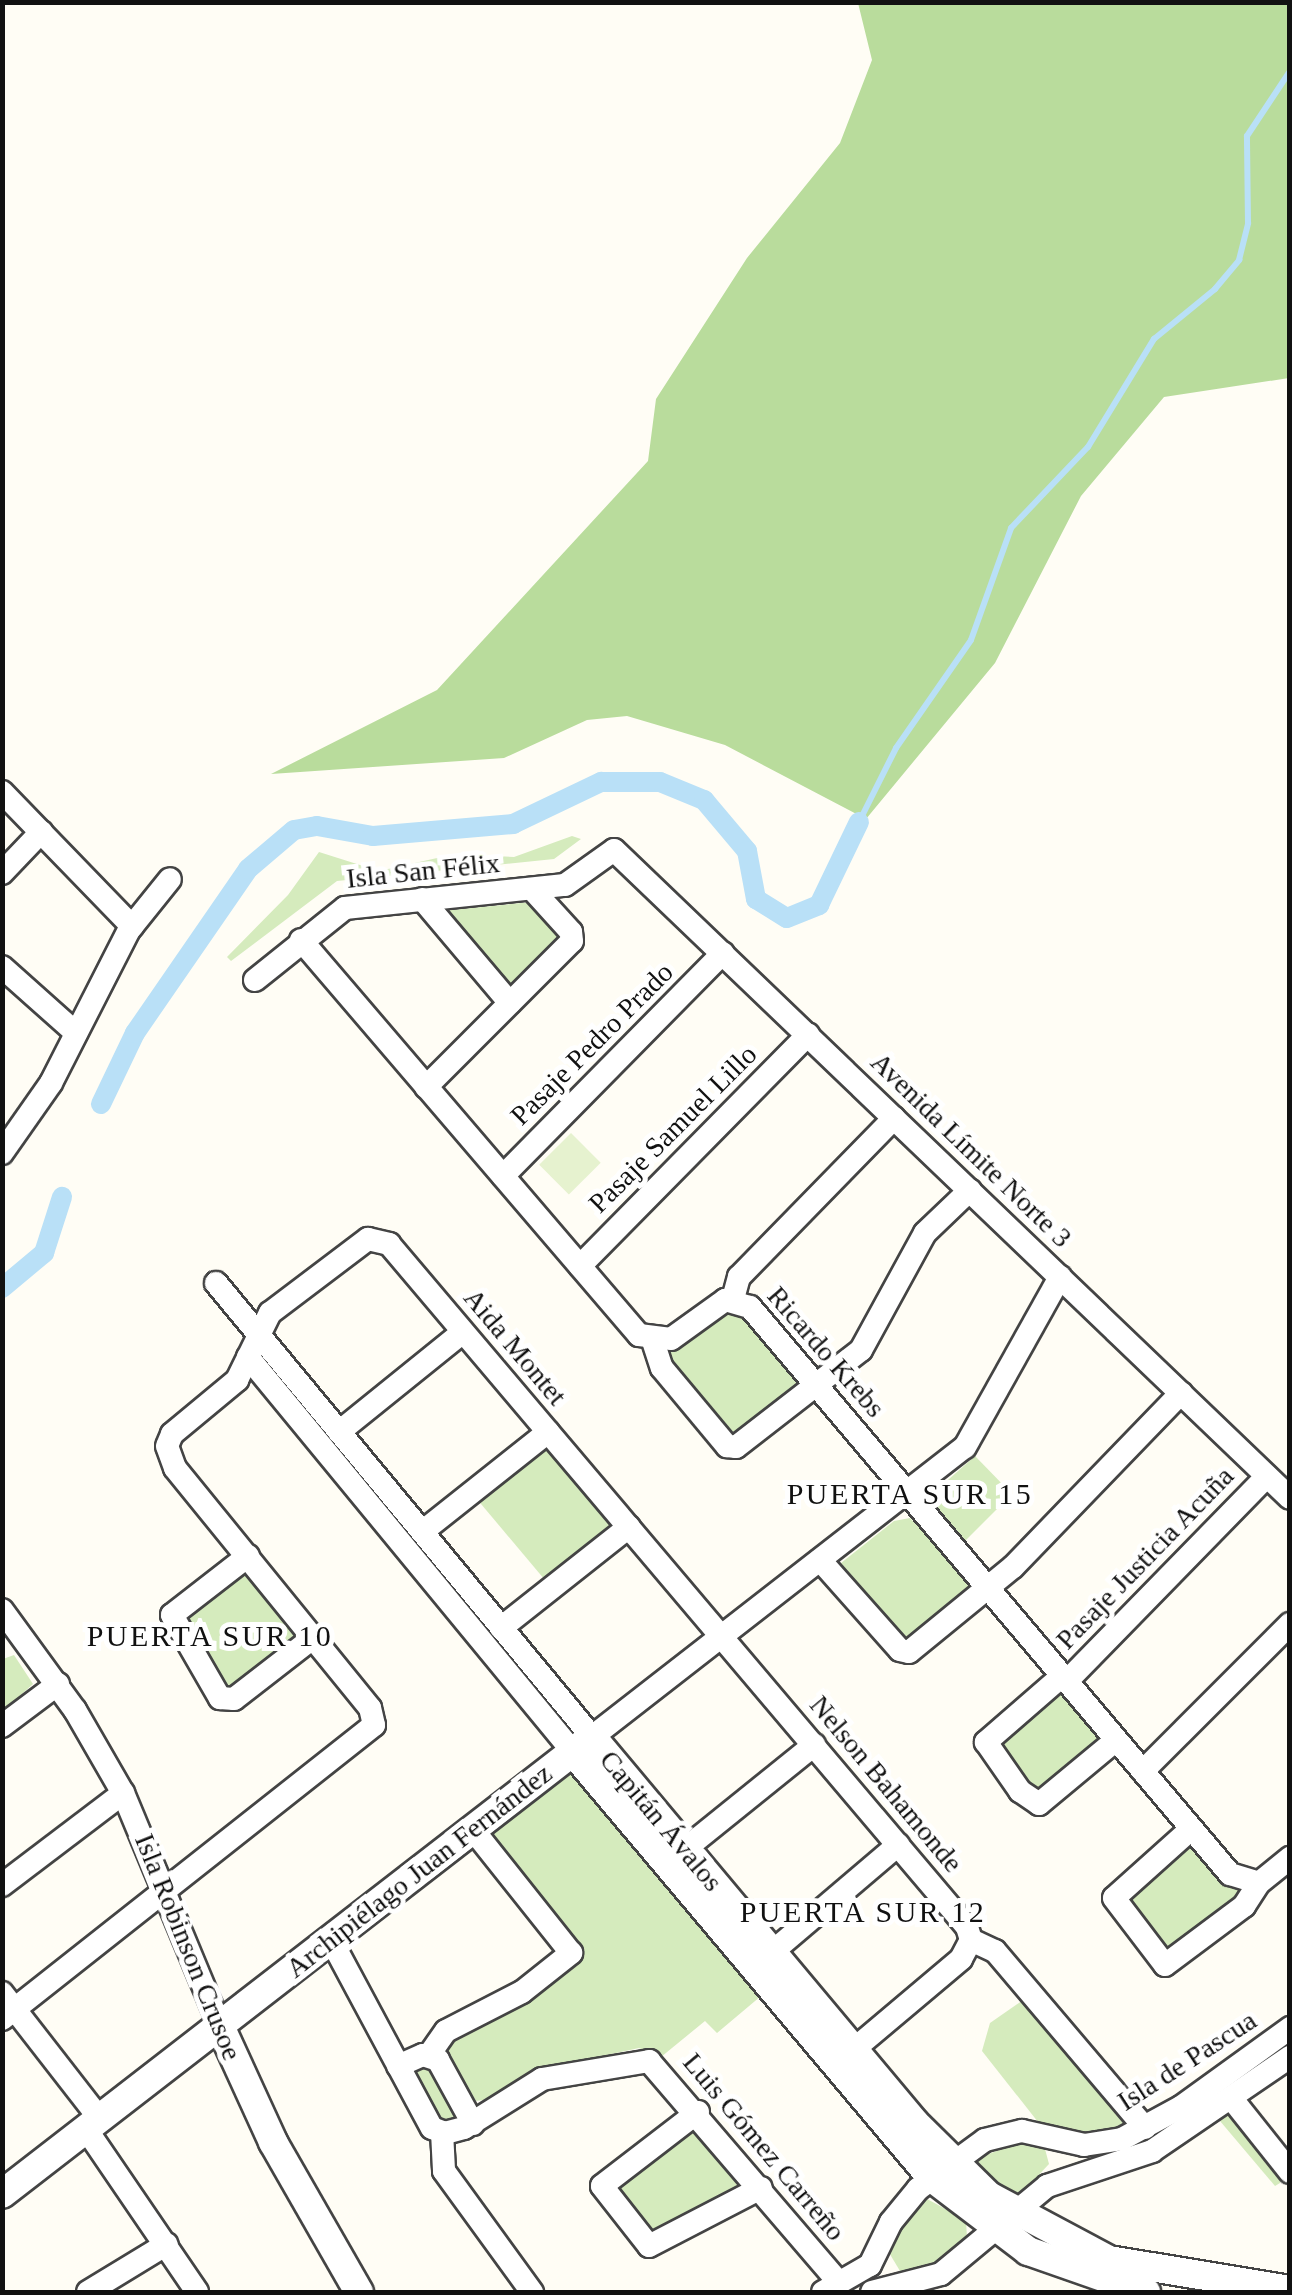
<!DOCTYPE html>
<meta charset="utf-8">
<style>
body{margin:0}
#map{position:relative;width:1292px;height:2295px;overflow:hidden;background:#fffdf5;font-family:Georgia,serif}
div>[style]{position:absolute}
.green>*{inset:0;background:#d5ebbd;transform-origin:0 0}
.forest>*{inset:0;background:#b9dc9c}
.pitch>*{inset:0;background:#e6f2cf;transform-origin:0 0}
.stream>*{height:6px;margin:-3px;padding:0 3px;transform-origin:3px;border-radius:3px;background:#b9e0f7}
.canal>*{height:20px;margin:-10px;padding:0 10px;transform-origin:10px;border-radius:10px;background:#b9e0f7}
.roads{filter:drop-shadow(2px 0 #444) drop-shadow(-2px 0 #444) drop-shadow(0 2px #444) drop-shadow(0 -2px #444)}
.minor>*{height:22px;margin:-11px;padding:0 11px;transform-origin:11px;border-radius:11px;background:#fff}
.tertiary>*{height:28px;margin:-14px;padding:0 14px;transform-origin:14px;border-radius:14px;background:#fff}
span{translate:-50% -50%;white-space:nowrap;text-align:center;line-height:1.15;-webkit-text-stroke:10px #fff;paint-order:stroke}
.street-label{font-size:28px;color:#111}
.neighbourhood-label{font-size:30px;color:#111;letter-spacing:2.5px}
.frame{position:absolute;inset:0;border:5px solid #111;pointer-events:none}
</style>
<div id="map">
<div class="green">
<i style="clip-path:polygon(572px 836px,581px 839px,554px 859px,337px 881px,231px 961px,227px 957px,288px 895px,319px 852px,379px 871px,455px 854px,514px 857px)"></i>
<i style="clip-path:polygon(532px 902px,565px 933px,512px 992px,441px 911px)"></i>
<i style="clip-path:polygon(740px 1310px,802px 1384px,735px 1442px,664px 1364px,665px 1351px,718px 1312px)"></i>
<i style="left:546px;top:1446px;width:105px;height:87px;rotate:50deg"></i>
<i style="clip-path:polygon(975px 1456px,1012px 1494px,963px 1543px,932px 1507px,931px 1495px)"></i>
<i style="clip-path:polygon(910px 1518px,975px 1587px,909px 1645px,836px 1567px,894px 1521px)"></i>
<i style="clip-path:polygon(239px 1569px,249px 1571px,299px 1638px,227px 1696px,180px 1614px)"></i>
<i style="clip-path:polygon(14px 1655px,33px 1684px,3px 1711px,3px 1659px)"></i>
<i style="left:1060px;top:1691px;width:68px;height:84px;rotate:51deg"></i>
<i style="clip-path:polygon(572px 1770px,761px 1996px,717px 2033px,705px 2021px,661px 2057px,639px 2048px,533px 2071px,497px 2098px,476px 2101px,445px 2048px,447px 2037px,533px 1992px,582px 1954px,492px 1843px,492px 1831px)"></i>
<i style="clip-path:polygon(1189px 1844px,1242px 1894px,1169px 1958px,1123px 1895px)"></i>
<i style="clip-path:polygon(1026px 1998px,1127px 2115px,1127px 2125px,1110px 2134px,1068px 2134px,1038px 2122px,982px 2051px,990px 2023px)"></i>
<i style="clip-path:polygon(420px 2068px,430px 2068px,456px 2115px,452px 2121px,437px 2118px,415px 2075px)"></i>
<i style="clip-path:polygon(1231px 2112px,1282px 2176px,1280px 2183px,1275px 2186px,1220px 2121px)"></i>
<i style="clip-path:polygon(691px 2127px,748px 2187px,655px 2238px,614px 2197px,615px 2181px)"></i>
<i style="clip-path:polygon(1023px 2141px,1045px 2149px,1049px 2164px,1018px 2197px,1004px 2195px,978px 2169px,978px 2158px)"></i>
<i style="clip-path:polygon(927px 2199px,966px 2220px,967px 2239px,938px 2264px,900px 2271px,888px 2251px,897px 2228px)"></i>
</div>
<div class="forest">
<i style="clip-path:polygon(858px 3px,1289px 3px,1289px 378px,1164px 397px,1081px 496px,995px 663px,866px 819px,725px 745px,627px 716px,587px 720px,504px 758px,271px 774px,437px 690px,648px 461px,656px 399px,747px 258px,840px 143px,872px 60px)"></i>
</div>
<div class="pitch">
<i style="left:571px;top:1133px;width:42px;height:45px;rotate:45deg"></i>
</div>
<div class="stream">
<i style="left:859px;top:822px;width:83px;rotate:-63.4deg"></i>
<i style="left:896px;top:748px;width:131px;rotate:-55.2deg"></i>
<i style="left:971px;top:640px;width:119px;rotate:-70.3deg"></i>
<i style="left:1011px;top:528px;width:112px;rotate:-46.5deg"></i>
<i style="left:1088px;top:447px;width:127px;rotate:-58.6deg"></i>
<i style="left:1154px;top:339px;width:79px;rotate:-39.3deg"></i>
<i style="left:1215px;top:289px;width:38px;rotate:-50deg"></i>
<i style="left:1239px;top:260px;width:38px;rotate:-76deg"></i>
<i style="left:1248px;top:223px;width:87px;rotate:-90.7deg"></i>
<i style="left:1247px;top:136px;width:78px;rotate:-56.5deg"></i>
</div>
<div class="canal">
<i style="left:101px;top:1104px;width:79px;rotate:-64.4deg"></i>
<i style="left:135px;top:1033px;width:199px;rotate:-55.4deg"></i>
<i style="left:248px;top:869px;width:60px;rotate:-40.3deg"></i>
<i style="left:294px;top:830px;width:23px;rotate:-10deg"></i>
<i style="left:317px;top:826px;width:57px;rotate:10.1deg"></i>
<i style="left:373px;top:836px;width:141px;rotate:-4.9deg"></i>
<i style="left:513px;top:824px;width:98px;rotate:-25.5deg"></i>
<i style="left:601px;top:782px;width:59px"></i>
<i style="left:660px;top:782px;width:48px;rotate:22.2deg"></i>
<i style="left:704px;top:800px;width:67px;rotate:49.9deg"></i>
<i style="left:747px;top:851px;width:49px;rotate:79.4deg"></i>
<i style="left:756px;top:899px;width:36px;rotate:32deg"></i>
<i style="left:787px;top:918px;width:35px;rotate:-22deg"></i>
<i style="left:819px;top:905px;width:92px;rotate:-64.3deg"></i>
<i style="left:2px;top:1288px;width:55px;rotate:-39.8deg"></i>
<i style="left:44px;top:1253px;width:59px;rotate:-72.2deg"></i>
</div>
<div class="roads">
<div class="minor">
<i style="left:2px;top:792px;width:187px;rotate:45.9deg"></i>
<i style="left:2px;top:873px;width:57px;rotate:-46.4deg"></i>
<i style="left:422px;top:899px;width:136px;rotate:49.8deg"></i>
<i style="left:301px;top:940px;width:520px;rotate:49.45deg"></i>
<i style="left:639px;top:1335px;width:32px;rotate:7deg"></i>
<i style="left:671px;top:1339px;width:67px;rotate:-35.8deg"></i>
<i style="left:725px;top:1300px;width:26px;rotate:16deg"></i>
<i style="left:750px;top:1307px;width:743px;rotate:49.75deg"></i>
<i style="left:1230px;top:1874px;width:30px;rotate:17deg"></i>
<i style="left:1259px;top:1883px;width:40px;rotate:-39deg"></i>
<i style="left:2px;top:967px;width:99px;rotate:41.7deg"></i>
<i style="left:255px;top:980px;width:115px;rotate:-38.7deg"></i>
<i style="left:345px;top:908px;width:221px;rotate:-6deg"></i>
<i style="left:565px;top:885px;width:60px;rotate:-35.5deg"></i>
<i style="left:614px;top:850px;width:936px;rotate:43.79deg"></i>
<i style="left:426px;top:1087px;width:206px;rotate:-45deg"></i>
<i style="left:572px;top:941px;width:9px;rotate:-96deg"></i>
<i style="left:571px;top:932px;width:58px;rotate:-132.2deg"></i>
<i style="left:2px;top:1153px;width:85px;rotate:-55deg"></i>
<i style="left:51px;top:1083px;width:172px;rotate:-63deg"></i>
<i style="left:129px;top:930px;width:65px;rotate:-51.2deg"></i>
<i style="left:503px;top:1176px;width:313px;rotate:-45.4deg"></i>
<i style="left:580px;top:1266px;width:325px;rotate:-45.4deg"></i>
<i style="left:216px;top:1283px;width:589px;rotate:50.37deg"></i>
<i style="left:592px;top:1737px;width:472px;rotate:-37.9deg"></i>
<i style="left:965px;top:1447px;width:195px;rotate:-60.8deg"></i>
<i style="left:733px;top:1299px;width:23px;rotate:-75deg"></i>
<i style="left:739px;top:1277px;width:222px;rotate:-45.7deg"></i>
<i style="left:653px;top:1341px;width:28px;rotate:72deg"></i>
<i style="left:662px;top:1368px;width:102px;rotate:50.2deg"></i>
<i style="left:727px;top:1446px;width:9px;rotate:6deg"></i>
<i style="left:736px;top:1447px;width:158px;rotate:-37.8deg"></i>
<i style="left:861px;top:1350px;width:133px;rotate:-61.3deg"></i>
<i style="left:925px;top:1233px;width:62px;rotate:-43.7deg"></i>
<i style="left:248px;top:1357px;width:512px;rotate:50.55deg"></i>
<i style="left:339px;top:1432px;width:159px;rotate:-38.9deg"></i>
<i style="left:422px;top:1532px;width:161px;rotate:-38.4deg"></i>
<i style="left:248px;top:1556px;width:96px;rotate:142.2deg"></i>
<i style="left:172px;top:1615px;width:96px;rotate:60deg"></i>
<i style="left:220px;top:1698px;width:14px;rotate:4deg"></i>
<i style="left:234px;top:1699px;width:101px;rotate:-37.8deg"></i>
<i style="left:820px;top:1560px;width:120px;rotate:48.4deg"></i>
<i style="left:900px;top:1650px;width:9px;rotate:13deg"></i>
<i style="left:909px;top:1652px;width:134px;rotate:-39.3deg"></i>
<i style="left:1013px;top:1567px;width:242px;rotate:-46deg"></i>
<i style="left:2px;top:1610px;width:124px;rotate:53.9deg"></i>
<i style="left:75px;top:1710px;width:96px;rotate:60deg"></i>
<i style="left:123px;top:1793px;width:252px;rotate:67.4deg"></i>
<i style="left:501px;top:1628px;width:163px;rotate:-38.3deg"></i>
<i style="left:1062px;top:1676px;width:101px;rotate:139deg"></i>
<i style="left:986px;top:1742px;width:60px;rotate:55.2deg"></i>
<i style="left:1020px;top:1791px;width:23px;rotate:34deg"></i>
<i style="left:1039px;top:1804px;width:100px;rotate:-39.7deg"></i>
<i style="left:1067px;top:1681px;width:286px;rotate:-45.7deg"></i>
<i style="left:2px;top:1726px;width:70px;rotate:-36.9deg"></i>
<i style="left:1143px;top:1771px;width:208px;rotate:-45deg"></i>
<i style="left:1191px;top:1829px;width:103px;rotate:138.1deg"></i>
<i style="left:1114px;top:1898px;width:84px;rotate:52.7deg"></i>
<i style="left:1165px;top:1965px;width:99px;rotate:-36.8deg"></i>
<i style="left:1244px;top:1906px;width:27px;rotate:-57deg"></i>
<i style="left:685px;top:1849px;width:166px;rotate:-38.9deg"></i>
<i style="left:2px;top:1885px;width:152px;rotate:-37.2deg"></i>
<i style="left:331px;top:1940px;width:213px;rotate:61.8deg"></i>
<i style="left:432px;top:2128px;width:14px;rotate:21deg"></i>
<i style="left:445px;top:2133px;width:20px;rotate:-15deg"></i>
<i style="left:464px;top:2128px;width:92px;rotate:-32.1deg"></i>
<i style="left:542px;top:2079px;width:109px;rotate:-9.5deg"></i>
<i style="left:649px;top:2061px;width:292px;rotate:49.4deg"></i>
<i style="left:971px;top:1940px;width:26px;rotate:25deg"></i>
<i style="left:995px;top:1951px;width:232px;rotate:49.7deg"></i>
<i style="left:771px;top:1953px;width:167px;rotate:-40.4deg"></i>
<i style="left:2px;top:1993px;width:160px;rotate:52.1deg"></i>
<i style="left:2px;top:2019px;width:474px;rotate:-38.3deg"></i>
<i style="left:374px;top:1725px;width:17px;rotate:-103deg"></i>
<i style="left:370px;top:1708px;width:309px;rotate:-129.1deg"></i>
<i style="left:175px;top:1468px;width:23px;rotate:-110deg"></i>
<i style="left:167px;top:1446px;width:13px;rotate:-67deg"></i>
<i style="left:172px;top:1434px;width:85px;rotate:-39.7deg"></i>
<i style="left:237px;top:1380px;width:75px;rotate:-63.8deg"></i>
<i style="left:270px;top:1313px;width:123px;rotate:-37.1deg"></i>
<i style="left:368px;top:1239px;width:22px;rotate:13deg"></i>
<i style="left:389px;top:1244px;width:895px;rotate:49.76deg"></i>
<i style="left:967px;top:1927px;width:14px;rotate:73deg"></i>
<i style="left:971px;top:1940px;width:21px;rotate:118deg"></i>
<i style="left:961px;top:1959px;width:141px;rotate:139.9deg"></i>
<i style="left:429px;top:2055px;width:29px;rotate:-55deg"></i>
<i style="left:446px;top:2031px;width:85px;rotate:-27.2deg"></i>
<i style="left:522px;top:1992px;width:63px;rotate:-38.5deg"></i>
<i style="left:571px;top:1953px;width:157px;rotate:-128.5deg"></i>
<i style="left:398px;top:2066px;width:27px;rotate:-24deg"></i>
<i style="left:423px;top:2055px;width:16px;rotate:18deg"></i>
<i style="left:438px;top:2060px;width:73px;rotate:61.3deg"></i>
<i style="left:1232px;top:2099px;width:93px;rotate:51.5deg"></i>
<i style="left:698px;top:2112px;width:121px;rotate:142.4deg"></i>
<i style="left:602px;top:2186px;width:76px;rotate:51.9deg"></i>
<i style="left:649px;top:2246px;width:126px;rotate:-27.4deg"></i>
<i style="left:86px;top:2129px;width:197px;rotate:55.7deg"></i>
<i style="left:442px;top:2132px;width:39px;rotate:87deg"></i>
<i style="left:444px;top:2171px;width:150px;rotate:54deg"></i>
<i style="left:88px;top:2292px;width:92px;rotate:-31.3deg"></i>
<i style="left:823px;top:2292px;width:54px;rotate:-29.9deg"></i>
<i style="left:870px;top:2265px;width:48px;rotate:-64deg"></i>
<i style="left:891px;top:2222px;width:43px;rotate:-50.7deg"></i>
<i style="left:918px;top:2189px;width:83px;rotate:-36.2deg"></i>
<i style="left:985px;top:2140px;width:38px;rotate:-14deg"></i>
<i style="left:1022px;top:2131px;width:64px;rotate:12.7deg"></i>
<i style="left:1084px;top:2145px;width:38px;rotate:-9deg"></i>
<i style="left:1122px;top:2139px;width:67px;rotate:-28.5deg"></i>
<i style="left:1181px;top:2107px;width:135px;rotate:-35.9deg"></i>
<i style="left:872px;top:2292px;width:71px;rotate:-14.6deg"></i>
<i style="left:941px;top:2274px;width:138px;rotate:-39.7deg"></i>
<i style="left:1047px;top:2186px;width:111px;rotate:-18.4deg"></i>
<i style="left:1152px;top:2151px;width:167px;rotate:-34.3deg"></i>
</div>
<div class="tertiary">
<i style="left:573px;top:1752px;width:556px;rotate:49.89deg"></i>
<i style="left:931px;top:2177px;width:122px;rotate:37.3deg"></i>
<i style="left:1028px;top:2251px;width:125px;rotate:19.2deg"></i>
<i style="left:220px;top:2026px;width:128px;rotate:65.4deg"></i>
<i style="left:273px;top:2142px;width:173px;rotate:60.2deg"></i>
<i style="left:2px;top:2194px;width:746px;rotate:-37.76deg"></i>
<i style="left:592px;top:1737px;width:503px;rotate:50.08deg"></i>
<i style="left:915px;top:2123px;width:104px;rotate:44.6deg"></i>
<i style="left:989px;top:2196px;width:136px;rotate:28.1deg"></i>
<i style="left:1109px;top:2260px;width:183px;rotate:9.4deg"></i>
</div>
</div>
<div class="street-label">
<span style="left:423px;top:871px;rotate:-6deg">Isla San Félix</span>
<span style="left:592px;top:1044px;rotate:-45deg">Pasaje Pedro Prado</span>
<span style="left:673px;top:1129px;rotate:-45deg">Pasaje Samuel Lillo</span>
<span style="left:971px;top:1150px;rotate:44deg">Avenida Límite Norte 3</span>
<span style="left:515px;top:1347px;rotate:50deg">Aida Montet</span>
<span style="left:826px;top:1352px;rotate:49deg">Ricardo Krebs</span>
<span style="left:1145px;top:1558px;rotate:-46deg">Pasaje Justicia Acuña</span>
<span style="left:886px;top:1784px;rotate:50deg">Nelson Bahamonde</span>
<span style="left:661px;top:1821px;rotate:50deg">Capitán Ávalos</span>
<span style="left:419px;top:1871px;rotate:-38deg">Archipiélago Juan Fernández</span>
<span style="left:188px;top:1947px;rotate:68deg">Isla Robinson Crusoe</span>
<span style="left:1187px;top:2061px;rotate:-33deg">Isla de Pascua</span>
<span style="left:764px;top:2147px;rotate:50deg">Luis Gómez Carreño</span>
</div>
<div class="neighbourhood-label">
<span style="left:910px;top:1494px">PUERTA SUR 15</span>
<span style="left:210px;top:1636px">PUERTA SUR 10</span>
<span style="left:863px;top:1912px">PUERTA SUR 12</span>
</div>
<div class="frame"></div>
</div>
